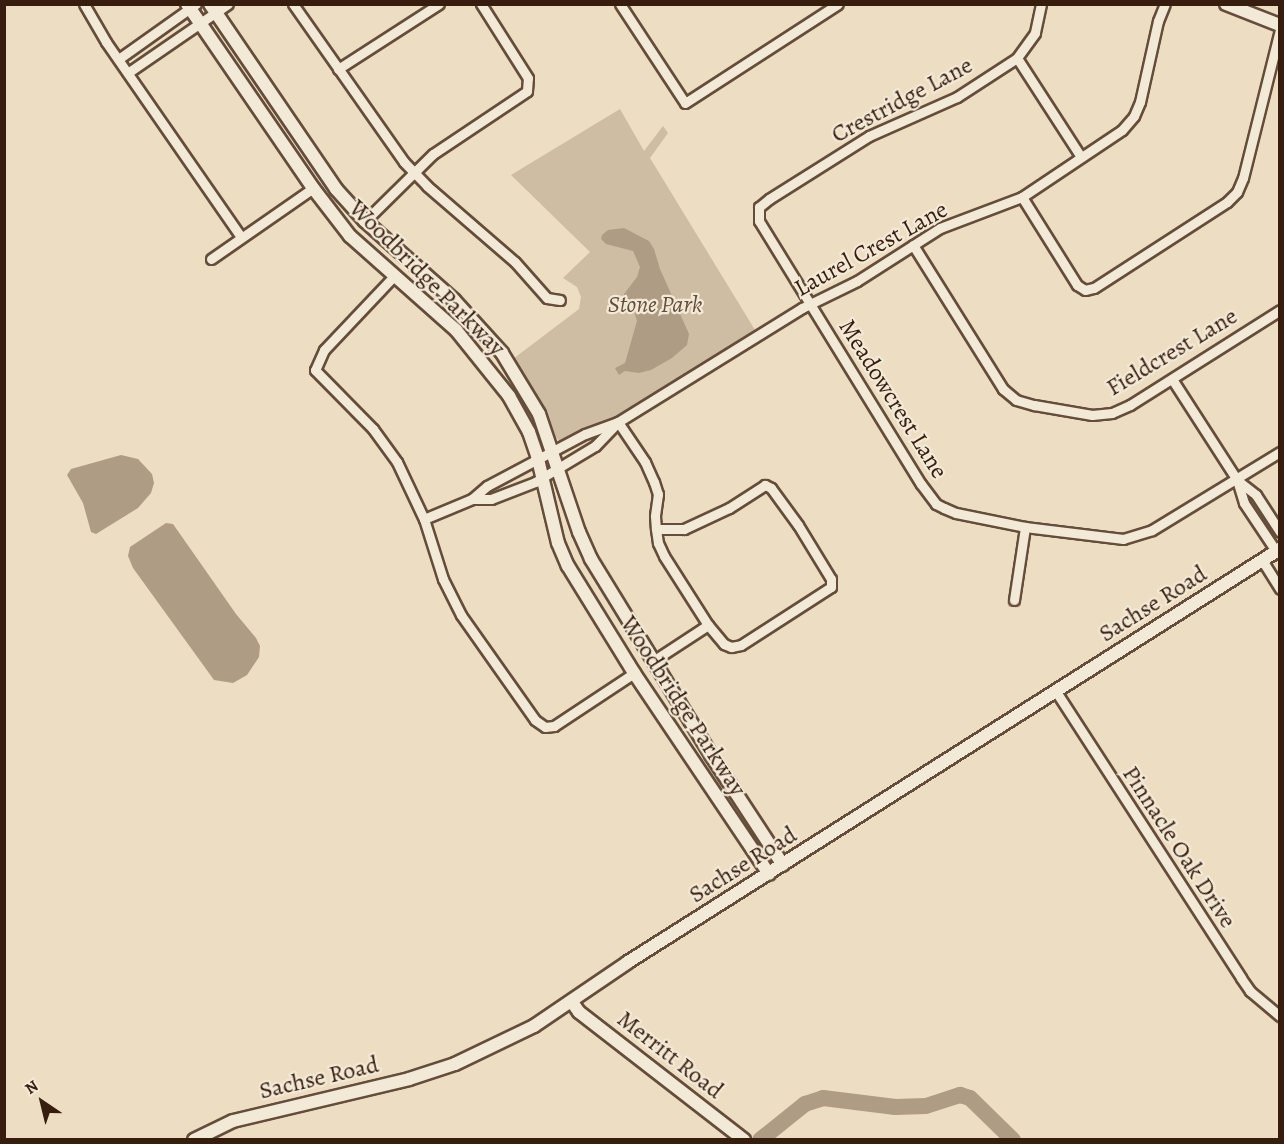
<!DOCTYPE html>
<style>
body{margin:0}
#map{position:relative;width:1284px;height:1144px;overflow:hidden;background:#edddc2;font-family:Alegreya,serif}
div>[style]{position:absolute}
.green>*{inset:0;background:#cebca3}
.water>*{inset:0;background:#af9c84}
.river>*{height:16px;margin:-8px;padding:0 8px;transform-origin:8px;border-radius:8px;background:#af9c84}
.roads{filter:drop-shadow(2px 0 #644d3a) drop-shadow(-2px 0 #644d3a) drop-shadow(0 2px #644d3a) drop-shadow(0 -2px #644d3a)}
.street>*{height:9px;margin:-4.5px;padding:0 4.5px;transform-origin:4.5px;border-radius:4.5px;background:#f3e9d7}
.secondary>*{height:12px;margin:-6px;padding:0 6px;transform-origin:6px;border-radius:6px;background:#f3e9d7}
span{translate:-50% -50%;white-space:nowrap;text-align:center;line-height:1.15;-webkit-text-stroke:4.5px #f3e9d7;paint-order:stroke}
.street-label{font-size:24px;color:#361d0d}
.park-label{font-size:24px;color:#644d3a;font-style:italic}
.frame{position:absolute;inset:0;border:6px solid #361d0d;pointer-events:none}
.north{position:absolute;left:12px;top:1072px;width:60px;height:60px;-webkit-text-stroke:4px #f3e9d7;paint-order:stroke;rotate:325deg;font-size:16px;font-weight:700;line-height:24px;text-align:center;color:#361d0d}
.north::after{content:'';display:block;margin:auto;width:21px;height:27px;background:#361d0d;clip-path:polygon(50% 0,100% 100%,50% 72%,0 100%)}
</style>
<div id="map">
<div class="green">
<i style="clip-path:polygon(620px 109px,644px 151px,663px 126px,668px 133px,650px 158px,755px 330px,611px 421px,561px 442px,555px 437px,538px 400px,513px 359px,579px 309px,581px 297px,577px 287px,563px 278px,590px 252px,511px 175px)"></i>
</div>
<div class="water">
<i style="clip-path:polygon(624px 228px,649px 241px,654px 249px,660px 269px,689px 334px,687px 345px,672px 358px,651px 370px,639px 373px,625px 371px,619px 375px,615px 368px,625px 363px,637px 321px,634px 311px,624px 299px,624px 294px,637px 277px,640px 267px,633px 251px,606px 244px,601px 239px,602px 235px,608px 230px)"></i>
<i style="clip-path:polygon(121px 455px,138px 459px,152px 474px,154px 483px,151px 493px,138px 508px,96px 534px,91px 532px,83px 503px,67px 475px,71px 469px)"></i>
<i style="clip-path:polygon(166px 523px,173px 524px,236px 614px,256px 638px,260px 646px,259px 657px,247px 675px,233px 683px,214px 680px,133px 568px,128px 556px,130px 547px)"></i>
</div>
<div class="river">
<i style="left:760px;top:1140px;width:58px;rotate:-38.7deg"></i>
<i style="left:805px;top:1104px;width:19px;rotate:-18deg"></i>
<i style="left:823px;top:1098px;width:73px;rotate:7.1deg"></i>
<i style="left:895px;top:1107px;width:31px;rotate:-2deg"></i>
<i style="left:926px;top:1106px;width:36px;rotate:-18deg"></i>
<i style="left:960px;top:1095px;width:10px;rotate:17deg"></i>
<i style="left:970px;top:1098px;width:60px;rotate:44.3deg"></i>
</div>
<div class="roads">
<div class="street">
<i style="left:84px;top:4px;width:44px;rotate:59.9deg"></i>
<i style="left:106px;top:42px;width:237px;rotate:55.3deg"></i>
<i style="left:293px;top:4px;width:193px;rotate:54.9deg"></i>
<i style="left:404px;top:162px;width:33px;rotate:46deg"></i>
<i style="left:427px;top:186px;width:116px;rotate:40.8deg"></i>
<i style="left:515px;top:262px;width:48px;rotate:48.4deg"></i>
<i style="left:547px;top:298px;width:13px;rotate:9deg"></i>
<i style="left:620px;top:4px;width:118px;rotate:56.7deg"></i>
<i style="left:685px;top:103px;width:182px;rotate:-32.9deg"></i>
<i style="left:1041px;top:4px;width:30px;rotate:102deg"></i>
<i style="left:1035px;top:33px;width:31px;rotate:126deg"></i>
<i style="left:1017px;top:58px;width:72px;rotate:147deg"></i>
<i style="left:957px;top:97px;width:96px;rotate:156.1deg"></i>
<i style="left:869px;top:136px;width:118px;rotate:147.8deg"></i>
<i style="left:769px;top:199px;width:13px;rotate:141deg"></i>
<i style="left:759px;top:207px;width:14px;rotate:90deg"></i>
<i style="left:759px;top:221px;width:309px;rotate:58.4deg"></i>
<i style="left:921px;top:484px;width:25px;rotate:53deg"></i>
<i style="left:936px;top:504px;width:9px;rotate:27deg"></i>
<i style="left:944px;top:508px;width:13px;rotate:23deg"></i>
<i style="left:956px;top:513px;width:70px;rotate:11.5deg"></i>
<i style="left:1025px;top:527px;width:99px;rotate:7deg"></i>
<i style="left:1123px;top:539px;width:30px;rotate:-17deg"></i>
<i style="left:1152px;top:530px;width:150px;rotate:-31.4deg"></i>
<i style="left:120px;top:58px;width:93px;rotate:-35.4deg"></i>
<i style="left:1017px;top:58px;width:118px;rotate:57.1deg"></i>
<i style="left:338px;top:69px;width:120px;rotate:-32.8deg"></i>
<i style="left:129px;top:72px;width:120px;rotate:-34.5deg"></i>
<i style="left:1022px;top:197px;width:104px;rotate:58deg"></i>
<i style="left:1077px;top:285px;width:9px;rotate:32deg"></i>
<i style="left:1085px;top:290px;width:9px;rotate:-13deg"></i>
<i style="left:1094px;top:288px;width:158px;rotate:-32.9deg"></i>
<i style="left:1227px;top:202px;width:14px;rotate:-45deg"></i>
<i style="left:1237px;top:192px;width:15px;rotate:-67deg"></i>
<i style="left:1243px;top:178px;width:153px;rotate:-76deg"></i>
<i style="left:365px;top:221px;width:95px;rotate:-44.6deg"></i>
<i style="left:433px;top:154px;width:113px;rotate:-33.8deg"></i>
<i style="left:527px;top:91px;width:13px;rotate:-86deg"></i>
<i style="left:528px;top:78px;width:88px;rotate:-122.4deg"></i>
<i style="left:913px;top:245px;width:170px;rotate:58deg"></i>
<i style="left:1003px;top:389px;width:17px;rotate:40deg"></i>
<i style="left:1016px;top:400px;width:19px;rotate:16deg"></i>
<i style="left:1034px;top:405px;width:59px;rotate:9.8deg"></i>
<i style="left:1092px;top:415px;width:20px;rotate:-6deg"></i>
<i style="left:1112px;top:413px;width:20px;rotate:-24deg"></i>
<i style="left:1130px;top:405px;width:178px;rotate:-32.3deg"></i>
<i style="left:211px;top:259px;width:124px;rotate:-34.8deg"></i>
<i style="left:394px;top:276px;width:102px;rotate:133.4deg"></i>
<i style="left:324px;top:350px;width:22px;rotate:114deg"></i>
<i style="left:315px;top:370px;width:83px;rotate:45.5deg"></i>
<i style="left:373px;top:429px;width:41px;rotate:54deg"></i>
<i style="left:397px;top:462px;width:63px;rotate:64.7deg"></i>
<i style="left:424px;top:519px;width:63px;rotate:72.4deg"></i>
<i style="left:443px;top:579px;width:40px;rotate:63.4deg"></i>
<i style="left:461px;top:615px;width:128px;rotate:54.8deg"></i>
<i style="left:535px;top:720px;width:12px;rotate:35deg"></i>
<i style="left:545px;top:727px;width:9px;rotate:-6deg"></i>
<i style="left:554px;top:726px;width:96px;rotate:-33.5deg"></i>
<i style="left:1172px;top:379px;width:120px;rotate:57.2deg"></i>
<i style="left:1237px;top:480px;width:24px;rotate:73deg"></i>
<i style="left:1244px;top:503px;width:58px;rotate:56.3deg"></i>
<i style="left:618px;top:422px;width:48px;rotate:56deg"></i>
<i style="left:645px;top:462px;width:22px;rotate:66deg"></i>
<i style="left:654px;top:482px;width:13px;rotate:72deg"></i>
<i style="left:658px;top:494px;width:22px;rotate:98deg"></i>
<i style="left:655px;top:516px;width:13px;rotate:86deg"></i>
<i style="left:656px;top:529px;width:14px;rotate:82deg"></i>
<i style="left:658px;top:543px;width:14px;rotate:65deg"></i>
<i style="left:664px;top:556px;width:82px;rotate:57.5deg"></i>
<i style="left:708px;top:625px;width:25px;rotate:50deg"></i>
<i style="left:724px;top:644px;width:8px;rotate:23deg"></i>
<i style="left:731px;top:647px;width:10px;rotate:-11deg"></i>
<i style="left:741px;top:645px;width:107px;rotate:-32.8deg"></i>
<i style="left:831px;top:587px;width:8px;rotate:-90deg"></i>
<i style="left:831px;top:579px;width:63px;rotate:-121.4deg"></i>
<i style="left:798px;top:525px;width:46px;rotate:-126.1deg"></i>
<i style="left:771px;top:488px;width:7px;rotate:-153deg"></i>
<i style="left:765px;top:485px;width:43px;rotate:147.4deg"></i>
<i style="left:729px;top:508px;width:50px;rotate:155deg"></i>
<i style="left:684px;top:529px;width:28px;rotate:180deg"></i>
<i style="left:1237px;top:480px;width:24px;rotate:38deg"></i>
<i style="left:1256px;top:495px;width:44px;rotate:57deg"></i>
<i style="left:472px;top:499px;width:19px"></i>
<i style="left:491px;top:499px;width:47px;rotate:-21.1deg"></i>
<i style="left:535px;top:482px;width:70px;rotate:-31deg"></i>
<i style="left:595px;top:446px;width:29px;rotate:-46deg"></i>
<i style="left:424px;top:519px;width:52px;rotate:-22.6deg"></i>
<i style="left:472px;top:499px;width:20px;rotate:-41deg"></i>
<i style="left:487px;top:486px;width:111px;rotate:-28deg"></i>
<i style="left:585px;top:434px;width:35px;rotate:-20deg"></i>
<i style="left:618px;top:422px;width:216px;rotate:-31.8deg"></i>
<i style="left:802px;top:308px;width:61px;rotate:-26.1deg"></i>
<i style="left:857px;top:281px;width:98px;rotate:-32.6deg"></i>
<i style="left:940px;top:228px;width:88px;rotate:-20.7deg"></i>
<i style="left:1022px;top:197px;width:120px;rotate:-33.8deg"></i>
<i style="left:1122px;top:130px;width:18px;rotate:-49deg"></i>
<i style="left:1134px;top:116px;width:15px;rotate:-67deg"></i>
<i style="left:1140px;top:102px;width:83px;rotate:-77.5deg"></i>
<i style="left:1158px;top:21px;width:18px;rotate:-68deg"></i>
<i style="left:1262px;top:560px;width:34px;rotate:58deg"></i>
<i style="left:1014px;top:600px;width:74px;rotate:-81.4deg"></i>
<i style="left:653px;top:661px;width:66px;rotate:-33.2deg"></i>
<i style="left:1055px;top:690px;width:343px;rotate:57.1deg"></i>
<i style="left:1241px;top:978px;width:16px;rotate:55deg"></i>
<i style="left:1250px;top:991px;width:39px;rotate:40deg"></i>
</div>
<div class="secondary">
<i style="left:187px;top:4px;width:223px;rotate:55.6deg"></i>
<i style="left:313px;top:188px;width:61px;rotate:52.4deg"></i>
<i style="left:350px;top:236px;width:142px;rotate:41.6deg"></i>
<i style="left:456px;top:330px;width:85px;rotate:51.2deg"></i>
<i style="left:509px;top:396px;width:41px;rotate:60.9deg"></i>
<i style="left:529px;top:432px;width:24px;rotate:71deg"></i>
<i style="left:537px;top:455px;width:90px;rotate:76.6deg"></i>
<i style="left:558px;top:543px;width:25px;rotate:67deg"></i>
<i style="left:568px;top:566px;width:126px;rotate:58.3deg"></i>
<i style="left:634px;top:673px;width:242px;rotate:56.1deg"></i>
<i style="left:210px;top:4px;width:224px;rotate:55.7deg"></i>
<i style="left:336px;top:189px;width:43px;rotate:47.8deg"></i>
<i style="left:365px;top:221px;width:119px;rotate:41.6deg"></i>
<i style="left:454px;top:300px;width:72px;rotate:47.8deg"></i>
<i style="left:502px;top:353px;width:71px;rotate:58.8deg"></i>
<i style="left:539px;top:414px;width:125px;rotate:71.3deg"></i>
<i style="left:579px;top:532px;width:30px;rotate:66deg"></i>
<i style="left:591px;top:559px;width:230px;rotate:58.5deg"></i>
<i style="left:711px;top:755px;width:131px;rotate:56.8deg"></i>
<i style="left:1226px;top:4px;width:58px;rotate:21.3deg"></i>
<i style="left:572px;top:1002px;width:12px;rotate:55deg"></i>
<i style="left:579px;top:1012px;width:209px;rotate:37.8deg"></i>
<i style="left:194px;top:1140px;width:43px;rotate:-26deg"></i>
<i style="left:233px;top:1121px;width:181px;rotate:-13.4deg"></i>
<i style="left:409px;top:1079px;width:48px;rotate:-18.1deg"></i>
<i style="left:455px;top:1064px;width:88px;rotate:-25.7deg"></i>
<i style="left:534px;top:1026px;width:114px;rotate:-34.2deg"></i>
<i style="left:628px;top:962px;width:772px;rotate:-32.35deg"></i>
</div>
</div>
<div class="street-label">
<span style="left:902px;top:100px;rotate:-28deg">Crestridge Lane</span>
<span style="left:871px;top:249px;rotate:-29deg">Laurel Crest Lane</span>
<span style="left:427px;top:278px;rotate:45deg">Woodbridge Parkway</span>
<span style="left:1172px;top:352px;rotate:-31deg">Fieldcrest Lane</span>
<span style="left:893px;top:399px;rotate:58deg">Meadowcrest Lane</span>
<span style="left:1153px;top:604px;rotate:-32deg">Sachse Road</span>
<span style="left:683px;top:706px;rotate:57deg">Woodbridge Parkway</span>
<span style="left:1179px;top:847px;rotate:57deg">Pinnacle Oak Drive</span>
<span style="left:743px;top:865px;rotate:-32deg">Sachse Road</span>
<span style="left:670px;top:1055px;rotate:38deg">Merritt Road</span>
<span style="left:319px;top:1078px;rotate:-13deg">Sachse Road</span>
</div>
<div class="park-label">
<span style="left:655px;top:305px">Stone Park</span>
</div>
<div class="frame"></div>
<div class="north">N</div>
</div>
